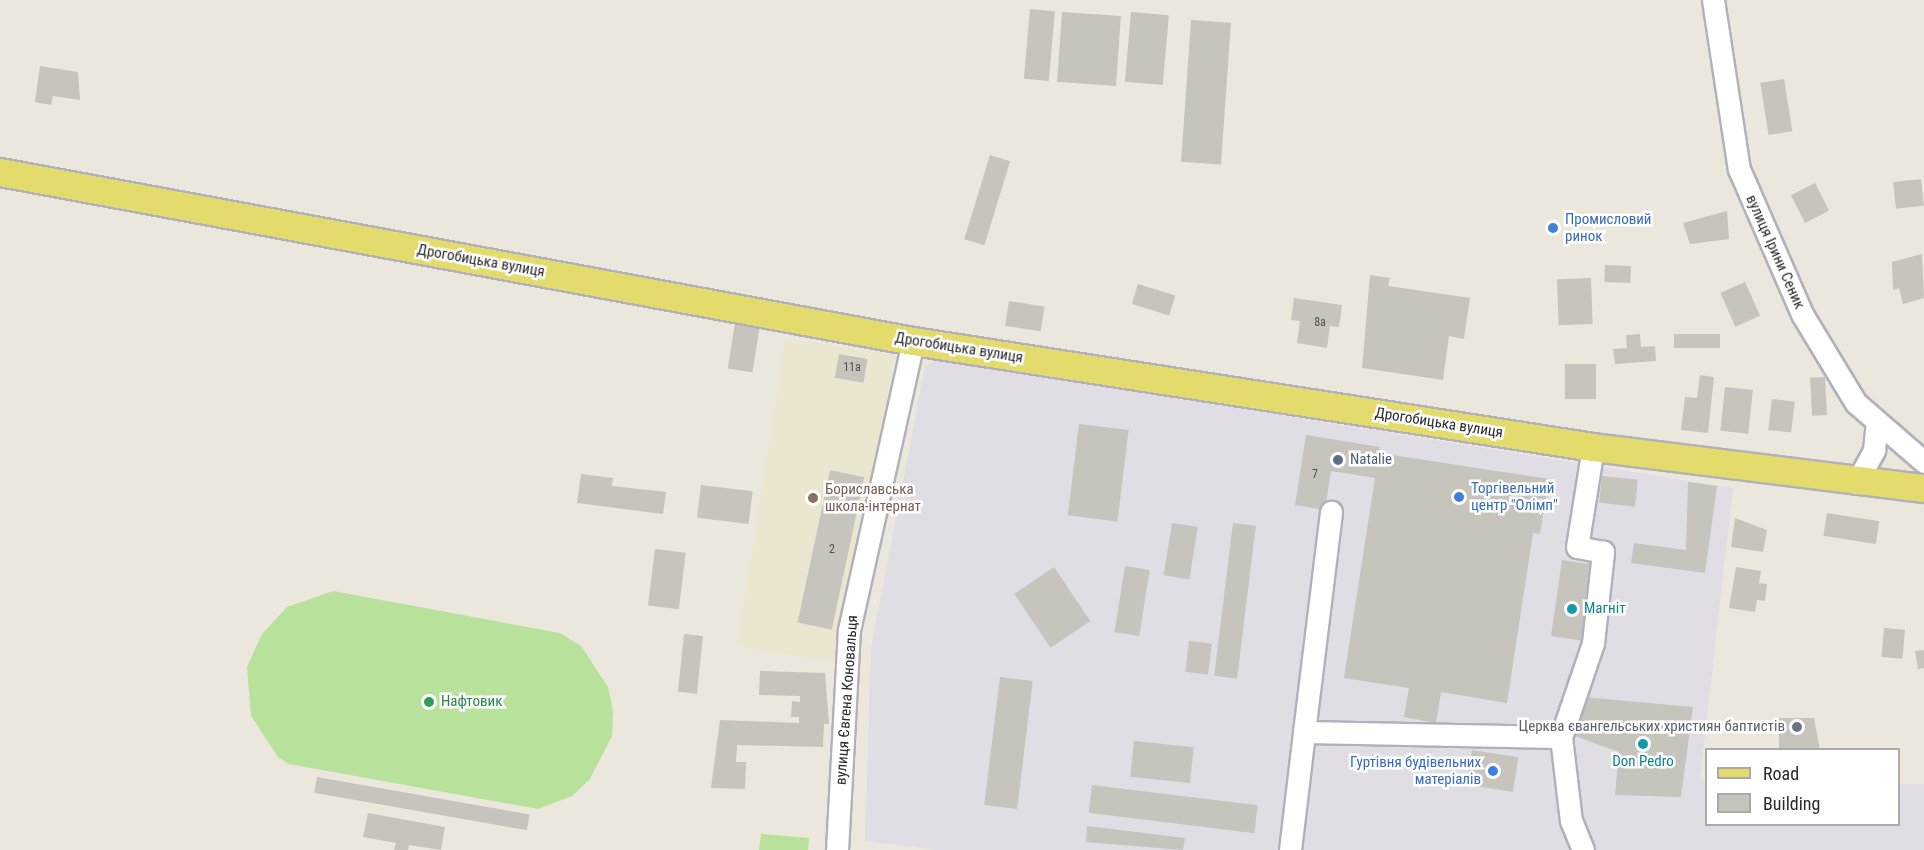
<!DOCTYPE html>
<meta charset="utf-8">
<style>
body{margin:0}
#map{position:relative;width:1924px;height:850px;overflow:hidden;background:#ebe7dd;font-family:"Roboto Condensed",sans-serif}
div>[style]{position:absolute}
.industrial>*{inset:0;background:#e0dde4}
.education>*{inset:0;background:#ebe6cf;transform-origin:0 0}
.pitch>*{inset:0;background:#b8e29c}
.building>*{inset:0;background:#c6c4bd;transform-origin:0 0}
.roads{filter:drop-shadow(2px 0 #b1b1bc) drop-shadow(-2px 0 #b1b1bc) drop-shadow(0 2px #b1b1bc) drop-shadow(0 -2px #b1b1bc)}
.minor>*{height:21px;margin:-10.5px;padding:0 10.5px;transform-origin:10.5px;border-radius:10.5px;background:#fff}
.major>*{height:27px;margin:-13.5px;padding:0 13.5px;transform-origin:13.5px;border-radius:13.5px;background:#e3db6b}
.dots>*{width:16px;height:16px;translate:-50% -50%;box-sizing:border-box;border:3px solid #fff;border-radius:50%}
span{translate:-50% -50%;white-space:nowrap;text-align:center;line-height:1.15;-webkit-text-stroke:5px #fff;paint-order:stroke}
.number-label{font-size:12px;color:#51504f}
.number-label span{-webkit-text-stroke-width:0}
.shop-label{font-size:15px;color:#366cbe}
.left{translate:0 -50%;text-align:left}
.right{translate:-100% -50%;text-align:right}
.street-label{font-size:15px;color:#2a2a2a}
.service-label{font-size:15px;color:#4e5e75}
.education-label{font-size:15px;color:#785e54}
.culture-label{font-size:15px;color:#0d838f}
.leisure-label{font-size:15px;color:#27864d}
.worship-label{font-size:15px;color:#5b616d}
.legend{position:absolute;left:1705px;top:748px;width:195px;height:78px;box-sizing:border-box;background:#fff;border:2px solid #aaa;margin:0;padding:8px 10px;list-style:none;font-size:18px;color:#2a2a2a}
.legend li{display:flex;align-items:center;gap:12px;height:30px}
.legend b{width:30px;border:2px solid #aaa}
</style>
<div id="map">
<div class="industrial">
<i style="clip-path:polygon(937px 360px,1733px 488px,1700px 779px,1706px 780px,1706px 824px,1898px 824px,1899px 784px,1924px 784px,1924px 850px,938px 850px,865px 841px,871px 648px,925px 367px)"></i>
</div>
<div class="education">
<i style="left:786px;top:338px;width:109px;height:312px;rotate:9deg"></i>
</div>
<div class="pitch">
<i style="clip-path:polygon(333px 591px,560px 633px,581px 646px,608px 687px,613px 711px,612px 736px,590px 779px,572px 796px,538px 809px,289px 764px,278px 757px,251px 716px,247px 667px,262px 634px,287px 607px)"></i>
<i style="clip-path:polygon(761px 834px,809px 838px,808px 850px,759px 850px)"></i>
</div>
<div class="building">
<i style="left:1030px;top:9px;width:25px;height:70px;rotate:5deg"></i>
<i style="left:1062px;top:12px;width:59px;height:70px;rotate:4deg"></i>
<i style="left:1131px;top:12px;width:38px;height:70px;rotate:5deg"></i>
<i style="left:1191px;top:20px;width:40px;height:142px;rotate:4deg"></i>
<i style="clip-path:polygon(40px 66px,78px 72px,80px 100px,53px 96px,51px 105px,35px 102px)"></i>
<i style="left:1784px;top:79px;width:53px;height:24px;rotate:81deg"></i>
<i style="left:990px;top:155px;width:21px;height:88px;rotate:17deg"></i>
<i style="left:1921px;top:179px;width:27px;height:28px;rotate:84deg"></i>
<i style="left:1815px;top:183px;width:31px;height:27px;rotate:63deg"></i>
<i style="clip-path:polygon(1727px 211px,1729px 239px,1690px 244px,1683px 223px)"></i>
<i style="clip-path:polygon(1922px 254px,1924px 298px,1903px 304px,1899px 288px,1893px 290px,1892px 262px)"></i>
<i style="left:1605px;top:265px;width:26px;height:17px;rotate:2deg"></i>
<i style="clip-path:polygon(1370px 275px,1390px 278px,1388px 286px,1470px 298px,1464px 339px,1449px 336px,1443px 380px,1362px 368px)"></i>
<i style="left:1591px;top:278px;width:46px;height:34px;rotate:88deg"></i>
<i style="left:1745px;top:282px;width:37px;height:27px;rotate:66deg"></i>
<i style="left:1138px;top:284px;width:39px;height:21px;rotate:17deg"></i>
<i style="clip-path:polygon(1294px 298px,1342px 305px,1339px 327px,1330px 326px,1327px 348px,1297px 343px,1300px 321px,1291px 320px)"></i>
<i style="left:1009px;top:301px;width:36px;height:25px;rotate:9deg"></i>
<i style="left:735px;top:323px;width:25px;height:46px;rotate:9deg"></i>
<i style="clip-path:polygon(1640px 334px,1641px 347px,1655px 346px,1656px 361px,1615px 364px,1613px 349px,1627px 348px,1626px 335px)"></i>
<i style="left:1674px;top:334px;width:46px;height:14px"></i>
<i style="left:839px;top:354px;width:29px;height:24px;rotate:10deg"></i>
<i style="left:1565px;top:364px;width:31px;height:35px"></i>
<i style="clip-path:polygon(1700px 375px,1714px 377px,1708px 433px,1681px 430px,1685px 397px,1697px 398px)"></i>
<i style="left:1825px;top:377px;width:38px;height:15px;rotate:87deg"></i>
<i style="left:1725px;top:387px;width:28px;height:44px;rotate:6deg"></i>
<i style="left:1772px;top:399px;width:23px;height:31px;rotate:7deg"></i>
<i style="left:1079px;top:424px;width:50px;height:92px;rotate:7deg"></i>
<i style="clip-path:polygon(1306px 435px,1380px 447px,1379px 453px,1549px 479px,1540px 534px,1533px 533px,1507px 703px,1441px 692px,1436px 723px,1404px 717px,1409px 688px,1344px 678px,1375px 478px,1331px 471px,1325px 510px,1295px 505px)"></i>
<i style="left:830px;top:470px;width:35px;height:156px;rotate:12deg"></i>
<i style="clip-path:polygon(581px 474px,613px 478px,612px 486px,666px 492px,663px 514px,577px 503px)"></i>
<i style="left:1602px;top:476px;width:36px;height:27px;rotate:6deg"></i>
<i style="clip-path:polygon(1688px 482px,1717px 486px,1705px 573px,1631px 563px,1634px 543px,1686px 550px)"></i>
<i style="left:701px;top:485px;width:52px;height:33px;rotate:7deg"></i>
<i style="left:1827px;top:513px;width:53px;height:23px;rotate:9deg"></i>
<i style="clip-path:polygon(1735px 518px,1767px 530px,1763px 552px,1731px 547px)"></i>
<i style="left:1172px;top:523px;width:26px;height:53px;rotate:9deg"></i>
<i style="left:1233px;top:523px;width:23px;height:154px;rotate:7deg"></i>
<i style="left:655px;top:549px;width:31px;height:57px;rotate:7deg"></i>
<i style="clip-path:polygon(1562px 560px,1590px 564px,1593px 583px,1584px 641px,1551px 636px)"></i>
<i style="left:1125px;top:566px;width:25px;height:67px;rotate:9deg"></i>
<i style="left:1054px;top:567px;width:65px;height:48px;rotate:56deg"></i>
<i style="clip-path:polygon(1736px 567px,1761px 571px,1759px 583px,1767px 584px,1765px 601px,1757px 600px,1755px 612px,1729px 608px)"></i>
<i style="left:1884px;top:628px;width:21px;height:29px;rotate:5deg"></i>
<i style="left:684px;top:634px;width:19px;height:58px;rotate:6deg"></i>
<i style="left:1189px;top:641px;width:23px;height:31px;rotate:7deg"></i>
<i style="clip-path:polygon(1924px 650px,1924px 668px,1918px 669px,1915px 651px)"></i>
<i style="clip-path:polygon(760px 671px,825px 673px,829px 724px,824px 724px,823px 747px,737px 745px,736px 762px,746px 762px,745px 789px,711px 788px,720px 720px,799px 723px,799px 717px,791px 717px,792px 701px,800px 702px,800px 696px,759px 695px)"></i>
<i style="left:1000px;top:677px;width:33px;height:129px;rotate:7deg"></i>
<i style="clip-path:polygon(1583px 697px,1693px 707px,1681px 797px,1615px 795px,1619px 752px,1575px 736px)"></i>
<i style="clip-path:polygon(1779px 718px,1814px 718px,1820px 750px,1779px 750px)"></i>
<i style="left:1134px;top:741px;width:60px;height:36px;rotate:6deg"></i>
<i style="left:1472px;top:750px;width:47px;height:35px;rotate:9deg"></i>
<i style="left:317px;top:777px;width:216px;height:16px;rotate:10deg"></i>
<i style="left:1092px;top:785px;width:167px;height:28px;rotate:7deg"></i>
<i style="clip-path:polygon(368px 813px,445px 827px,441px 850px,409px 845px,408px 850px,394px 850px,396px 843px,363px 837px)"></i>
<i style="clip-path:polygon(1087px 826px,1185px 838px,1183px 850px,1086px 842px)"></i>
</div>
<div class="roads">
<div class="minor">
<i style="left:1713px;top:0;width:171px;rotate:81.3deg"></i>
<i style="left:1739px;top:169px;width:158px;rotate:66.5deg"></i>
<i style="left:1802px;top:314px;width:104px;rotate:58.8deg"></i>
<i style="left:1856px;top:403px;width:90px;rotate:40.9deg"></i>
<i style="left:1856px;top:483px;width:38px;rotate:-61deg"></i>
<i style="left:1874px;top:450px;width:27px;rotate:-84deg"></i>
<i style="left:1304px;top:732px;width:222px;rotate:-83deg"></i>
<i style="left:837px;top:850px;width:220px;rotate:-86.9deg"></i>
<i style="left:849px;top:630px;width:296px;rotate:-77.5deg"></i>
<i style="left:1290px;top:850px;width:119px;rotate:-83.2deg"></i>
<i style="left:1304px;top:732px;width:257px;rotate:1.1deg"></i>
<i style="left:1583px;top:850px;width:31px;rotate:-112deg"></i>
<i style="left:1571px;top:821px;width:85px;rotate:-96.8deg"></i>
<i style="left:1561px;top:737px;width:99px;rotate:-71.2deg"></i>
<i style="left:1593px;top:643px;width:92px;rotate:-83.7deg"></i>
<i style="left:1603px;top:552px;width:26px;rotate:-169deg"></i>
<i style="left:1577px;top:547px;width:101px;rotate:-80.9deg"></i>
</div>
<div class="major">
<i style="left:0;top:172px;width:929px;rotate:10.49deg"></i>
<i style="left:913px;top:341px;width:688px;rotate:8.86deg"></i>
<i style="left:1593px;top:447px;width:334px;rotate:7.1deg"></i>
</div>
</div>
<div class="dots">
<i style="left:1553px;top:228px;background:#3f7fe0"></i>
<i style="left:1338px;top:460px;background:#5c6f8a"></i>
<i style="left:1459px;top:497px;background:#3f7fe0"></i>
<i style="left:813px;top:498px;background:#8d6e63"></i>
<i style="left:1572px;top:609px;background:#0f9aa8"></i>
<i style="left:429px;top:702px;background:#2e9e5b"></i>
<i style="left:1797px;top:727px;background:#6b7280"></i>
<i style="left:1643px;top:744px;background:#0f9aa8"></i>
<i style="left:1493px;top:771px;background:#3f7fe0"></i>
</div>
<div class="number-label">
<span style="left:1320px;top:323px">8а</span>
<span style="left:852px;top:368px">11а</span>
<span style="left:1315px;top:475px">7</span>
<span style="left:832px;top:550px">2</span>
</div>
<div class="shop-label">
<span class="left" style="left:1565px;top:228px">Промисловий<br>ринок</span>
<span class="left" style="left:1471px;top:497px">Торгівельний<br>центр "Олімп"</span>
<span class="right" style="left:1481px;top:771px">Гуртівня будівельних<br>матеріалів</span>
</div>
<div class="street-label">
<span style="left:1775px;top:252px;rotate:66deg">вулиця Ірини Сеник</span>
<span style="left:481px;top:261px;rotate:10deg">Дрогобицька вулиця</span>
<span style="left:959px;top:348px;rotate:9deg">Дрогобицька вулиця</span>
<span style="left:1439px;top:423px;rotate:9deg">Дрогобицька вулиця</span>
<span style="left:847px;top:700px;rotate:-86deg">вулиця Євгена Коновальця</span>
</div>
<div class="service-label">
<span class="left" style="left:1350px;top:460px">Natalie</span>
</div>
<div class="education-label">
<span class="left" style="left:825px;top:498px">Бориславська<br>школа-інтернат</span>
</div>
<div class="culture-label">
<span class="left" style="left:1584px;top:609px">Магніт</span>
<span style="left:1643px;top:762px">Don Pedro</span>
</div>
<div class="leisure-label">
<span class="left" style="left:441px;top:702px">Нафтовик</span>
</div>
<div class="worship-label">
<span class="right" style="left:1785px;top:727px">Церква євангельських християн баптистів</span>
</div>
<ul class="legend">
<li><b style="height:8px;background:#e3db6b"></b>Road</li>
<li><b style="height:16px;background:#c6c4bd"></b>Building</li>
</ul>
</div>
